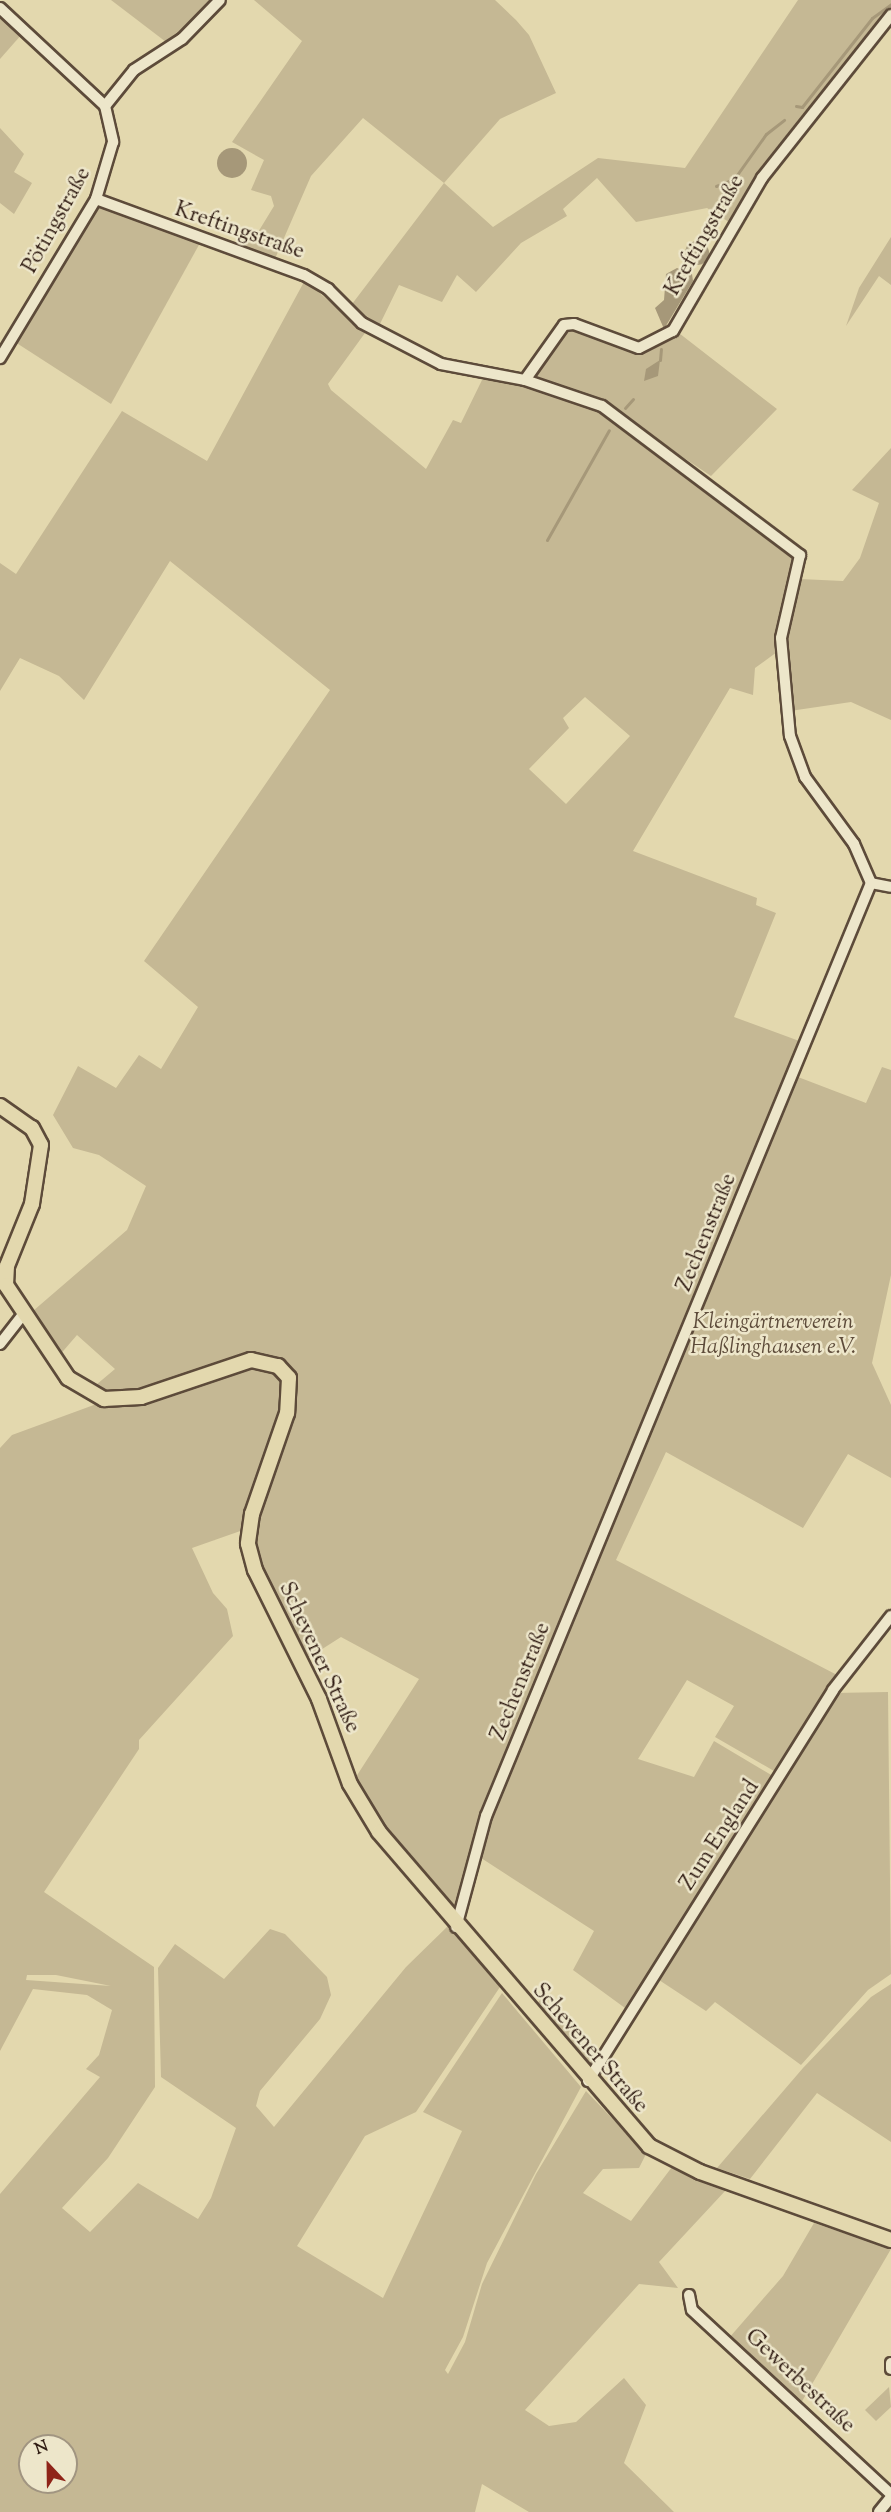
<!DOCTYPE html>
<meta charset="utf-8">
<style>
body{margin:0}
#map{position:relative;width:891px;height:2512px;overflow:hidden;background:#e3d8ae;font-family:"Sorts Mill Goudy",serif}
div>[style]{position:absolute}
.green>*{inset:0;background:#c5b894}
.water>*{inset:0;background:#a69879}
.round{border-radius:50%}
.stream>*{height:3px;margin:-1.5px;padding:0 1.5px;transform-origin:1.5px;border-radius:1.5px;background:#a69879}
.roads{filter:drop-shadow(2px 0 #5d4b3a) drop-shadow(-2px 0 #5d4b3a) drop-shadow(0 2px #5d4b3a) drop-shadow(0 -2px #5d4b3a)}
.minor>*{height:10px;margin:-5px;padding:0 5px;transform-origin:5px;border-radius:5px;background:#ede6ca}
.major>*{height:14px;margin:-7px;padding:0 7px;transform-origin:7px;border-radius:7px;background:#e3d8ae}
span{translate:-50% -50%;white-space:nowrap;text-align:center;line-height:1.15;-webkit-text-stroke:5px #ede6ca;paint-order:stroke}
.street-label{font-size:22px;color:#301c13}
.park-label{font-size:22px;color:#5d4b3a;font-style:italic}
.north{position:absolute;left:18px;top:2434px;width:60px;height:60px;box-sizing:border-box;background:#ede6ca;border:2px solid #a19581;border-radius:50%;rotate:338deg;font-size:16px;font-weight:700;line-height:24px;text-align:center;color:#301c13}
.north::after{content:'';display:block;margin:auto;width:21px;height:27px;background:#8f2418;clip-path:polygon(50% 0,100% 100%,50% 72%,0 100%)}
</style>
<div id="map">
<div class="green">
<i style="clip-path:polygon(111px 0,217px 0,170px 45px)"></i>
<i style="clip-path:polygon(254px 0,495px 0,516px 20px,529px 35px,556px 93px,500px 119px,444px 183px,493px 227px,598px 158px,685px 168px,798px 0,891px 0,891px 11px,825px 87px,732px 224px,707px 208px,636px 222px,597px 178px,563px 209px,567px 216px,521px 243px,476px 292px,457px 275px,442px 302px,399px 285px,378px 328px,349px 308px,444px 183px,363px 118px,311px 176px,274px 261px,243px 250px,245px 240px,252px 242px,274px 206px,271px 196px,251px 190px,264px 160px,232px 142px,302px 41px)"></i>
<i style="clip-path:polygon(0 13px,22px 34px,0 59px)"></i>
<i style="clip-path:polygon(0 128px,24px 154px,14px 172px,32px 183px,14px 214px,0 203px)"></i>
<i style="clip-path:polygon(99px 203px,200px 243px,111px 404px,15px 342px)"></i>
<i style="clip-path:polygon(891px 237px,891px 285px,879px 276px,846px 326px,859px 288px)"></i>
<i style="clip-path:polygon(evenodd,305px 280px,365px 333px,328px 384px,331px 390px,426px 469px,453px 420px,461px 423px,482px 380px,511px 379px,600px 409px,794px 554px,777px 652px,755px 668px,753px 695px,730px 688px,633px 851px,757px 898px,756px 905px,776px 913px,734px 1017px,802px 1042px,665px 1394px,798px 1077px,866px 1103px,882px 1067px,891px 1070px,891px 1275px,872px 1363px,891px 1405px,891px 1478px,848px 1454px,803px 1528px,666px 1452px,616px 1560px,839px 1676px,781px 1775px,715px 1737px,734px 1706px,687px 1680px,638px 1759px,694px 1777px,714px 1741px,778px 1779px,625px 2008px,573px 1970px,594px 1931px,478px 1856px,501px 1797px,489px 1797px,453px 1915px,389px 1838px,354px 1780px,419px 1679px,341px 1637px,305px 1660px,273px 1601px,251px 1543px,255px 1514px,294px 1391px,268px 1360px,140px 1394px,105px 1395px,90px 1390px,115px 1369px,77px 1335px,58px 1357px,33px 1311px,127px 1230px,146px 1186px,99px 1155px,73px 1148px,53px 1115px,78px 1066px,116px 1088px,139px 1055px,161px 1069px,198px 1007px,144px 961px,330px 690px,170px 561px,84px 700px,59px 676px,20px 658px,0 691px,0 563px,16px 574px,122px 411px,207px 461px,305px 280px,585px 697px,630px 736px,566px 804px,529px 769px,569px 728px,563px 718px,585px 697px)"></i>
<i style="clip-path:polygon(675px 330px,777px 409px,711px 476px,595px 398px,536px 376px,535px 366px,563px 332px,581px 331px,638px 350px,652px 348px)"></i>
<i style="clip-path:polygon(891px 448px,891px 720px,851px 702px,790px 711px,783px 639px,800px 579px,843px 581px,860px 558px,879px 503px,852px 490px)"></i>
<i style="clip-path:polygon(evenodd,251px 1362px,276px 1368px,290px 1390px,246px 1529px,192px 1548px,213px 1593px,227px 1609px,233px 1636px,139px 1740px,139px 1749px,44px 1892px,154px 1967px,155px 2087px,108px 2158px,62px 2208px,90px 2232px,138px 2183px,198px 2219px,211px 2198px,236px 2128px,161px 2077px,158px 1968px,175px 1944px,224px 1979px,270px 1929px,285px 1934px,327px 1977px,331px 1995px,320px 2019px,260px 2091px,256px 2106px,274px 2127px,406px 1967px,449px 1925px,500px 1987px,416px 2112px,365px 2136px,297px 2246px,383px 2298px,462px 2131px,423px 2112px,502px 1993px,581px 2087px,487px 2263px,463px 2337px,445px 2370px,448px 2374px,465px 2342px,482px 2284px,536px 2174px,586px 2091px,646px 2154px,639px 2168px,603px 2169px,583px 2193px,631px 2221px,672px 2167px,726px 2190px,659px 2262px,678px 2288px,639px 2284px,525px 2410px,549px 2426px,576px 2422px,624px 2378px,646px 2405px,624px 2463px,674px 2512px,529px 2512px,482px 2484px,475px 2512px,0 2512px,0 2194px,100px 2077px,86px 2069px,99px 2055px,112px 2010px,87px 1995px,33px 1989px,0 2051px,0 1448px,12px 1435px,102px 1402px,251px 1362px,27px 1975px,56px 1975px,111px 1986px,26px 1980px,27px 1975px,251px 1362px,30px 2446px,66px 2446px,66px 2482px,30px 2482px,30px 2446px)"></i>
<i style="clip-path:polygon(888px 1692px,891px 1974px,868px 1990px,801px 2065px,715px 2002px,706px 2011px,656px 1978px,834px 1693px)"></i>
<i style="clip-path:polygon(891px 1984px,891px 2142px,817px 2093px,750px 2179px,717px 2168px,803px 2068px,871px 1997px)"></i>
<i style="clip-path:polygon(541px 1999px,600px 2062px,588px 2070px,535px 2006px)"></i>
<i style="clip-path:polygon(814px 2223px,891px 2249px,801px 2403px,729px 2338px,783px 2276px)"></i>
<i style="clip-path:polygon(889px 2387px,891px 2407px,876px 2421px,865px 2410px)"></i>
</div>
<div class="water">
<i class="round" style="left:217px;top:148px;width:30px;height:30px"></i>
<i class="round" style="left:685px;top:241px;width:24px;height:24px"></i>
<i style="clip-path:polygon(677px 268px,692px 274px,693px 281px,664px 329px,655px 308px,664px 300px,666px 274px)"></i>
<i style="clip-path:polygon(660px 360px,658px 376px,644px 381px,646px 369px)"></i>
</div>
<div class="stream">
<i style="left:796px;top:106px;width:6px;rotate:9deg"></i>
<i style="left:802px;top:107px;width:113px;rotate:-51.8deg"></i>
<i style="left:872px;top:18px;width:24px;rotate:-36deg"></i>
<i style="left:716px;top:186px;width:19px;rotate:-21deg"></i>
<i style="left:734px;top:179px;width:55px;rotate:-54.6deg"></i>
<i style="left:766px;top:134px;width:23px;rotate:-38deg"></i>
<i style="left:660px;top:360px;width:11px;rotate:-85deg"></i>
<i style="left:625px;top:408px;width:12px;rotate:-48deg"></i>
<i style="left:547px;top:540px;width:126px;rotate:-60.6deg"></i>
</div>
<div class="roads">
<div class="minor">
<i style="left:0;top:8px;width:144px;rotate:43deg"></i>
<i style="left:105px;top:106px;width:37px;rotate:77deg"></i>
<i style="left:113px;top:142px;width:59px;rotate:106.6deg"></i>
<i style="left:96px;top:199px;width:186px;rotate:121.1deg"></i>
<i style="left:105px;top:106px;width:46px;rotate:-51.1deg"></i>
<i style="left:134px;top:70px;width:57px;rotate:-32.9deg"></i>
<i style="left:182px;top:39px;width:54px;rotate:-45.7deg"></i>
<i style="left:96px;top:199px;width:221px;rotate:20.1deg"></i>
<i style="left:304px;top:275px;width:28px;rotate:30deg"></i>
<i style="left:328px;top:289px;width:48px;rotate:45deg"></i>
<i style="left:362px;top:323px;width:89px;rotate:27.4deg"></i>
<i style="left:441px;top:364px;width:86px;rotate:10.8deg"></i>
<i style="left:525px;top:380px;width:81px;rotate:18.7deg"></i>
<i style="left:602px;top:406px;width:248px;rotate:37deg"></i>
<i style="left:800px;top:555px;width:85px;rotate:102.9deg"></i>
<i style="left:781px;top:638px;width:98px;rotate:84.8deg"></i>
<i style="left:790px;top:736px;width:44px;rotate:69.9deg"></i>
<i style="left:805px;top:777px;width:83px;rotate:53.8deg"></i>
<i style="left:854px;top:844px;width:43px;rotate:66.4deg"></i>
<i style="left:871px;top:883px;width:1009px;rotate:112.42deg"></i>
<i style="left:486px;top:1816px;width:115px;rotate:105.1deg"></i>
<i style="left:525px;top:380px;width:67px;rotate:-54.7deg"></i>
<i style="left:564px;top:325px;width:10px;rotate:-6deg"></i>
<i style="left:574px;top:324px;width:69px;rotate:20.3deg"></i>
<i style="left:639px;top:348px;width:38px;rotate:-27deg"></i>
<i style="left:673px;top:331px;width:177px;rotate:-59.8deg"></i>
<i style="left:762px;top:178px;width:208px;rotate:-51.6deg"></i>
<i style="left:871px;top:883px;width:20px;rotate:11deg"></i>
<i style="left:0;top:1344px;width:41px;rotate:-52deg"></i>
<i style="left:588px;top:2081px;width:461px;rotate:-57.9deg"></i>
<i style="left:833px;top:1690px;width:94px;rotate:-51.9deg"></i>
<i style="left:689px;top:2295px;width:15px;rotate:79deg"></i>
<i style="left:692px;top:2310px;width:271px;rotate:42.8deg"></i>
<i style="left:891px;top:2363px;width:6px;rotate:90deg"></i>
<i style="left:879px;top:2512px;width:19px;rotate:-51deg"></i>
</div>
<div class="major">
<i style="left:0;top:1106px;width:39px;rotate:35deg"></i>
<i style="left:32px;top:1128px;width:19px;rotate:62deg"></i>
<i style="left:41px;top:1145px;width:60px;rotate:98.7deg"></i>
<i style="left:32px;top:1204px;width:67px;rotate:112deg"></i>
<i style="left:7px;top:1266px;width:19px;rotate:93deg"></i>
<i style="left:6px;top:1285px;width:112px;rotate:56.3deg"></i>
<i style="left:68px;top:1378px;width:42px;rotate:30.3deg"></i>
<i style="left:104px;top:1399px;width:37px;rotate:-3deg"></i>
<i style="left:141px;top:1397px;width:116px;rotate:-18.6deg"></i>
<i style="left:251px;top:1360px;width:28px;rotate:13deg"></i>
<i style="left:278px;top:1366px;width:16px;rotate:47deg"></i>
<i style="left:289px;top:1378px;width:35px;rotate:93deg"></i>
<i style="left:287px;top:1413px;width:107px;rotate:109.1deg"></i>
<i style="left:252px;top:1514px;width:30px;rotate:98deg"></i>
<i style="left:248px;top:1544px;width:27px;rotate:75deg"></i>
<i style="left:255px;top:1570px;width:144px;rotate:63.6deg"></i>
<i style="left:319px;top:1699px;width:90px;rotate:70deg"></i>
<i style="left:350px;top:1784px;width:56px;rotate:58.9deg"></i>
<i style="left:379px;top:1832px;width:414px;rotate:49.3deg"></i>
<i style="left:649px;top:2146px;width:57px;rotate:27deg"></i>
<i style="left:700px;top:2172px;width:203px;rotate:19.6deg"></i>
</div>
</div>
<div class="street-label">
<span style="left:58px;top:221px;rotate:-61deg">Pötingstraße</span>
<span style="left:239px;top:232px;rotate:19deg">Kreftingstraße</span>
<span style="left:706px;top:236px;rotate:-60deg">Kreftingstraße</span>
<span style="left:708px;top:1233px;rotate:-68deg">Zechenstraße</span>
<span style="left:318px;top:1658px;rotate:65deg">Schevener Straße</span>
<span style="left:522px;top:1682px;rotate:-68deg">Zechenstraße</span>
<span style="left:721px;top:1836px;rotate:-57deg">Zum England</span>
<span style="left:589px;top:2049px;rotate:49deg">Schevener Straße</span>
<span style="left:799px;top:2382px;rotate:43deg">Gewerbestraße</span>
</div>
<div class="park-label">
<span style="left:773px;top:1336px">Kleingärtnerverein<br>Haßlinghausen e.V.</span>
</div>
<div class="north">N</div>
</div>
